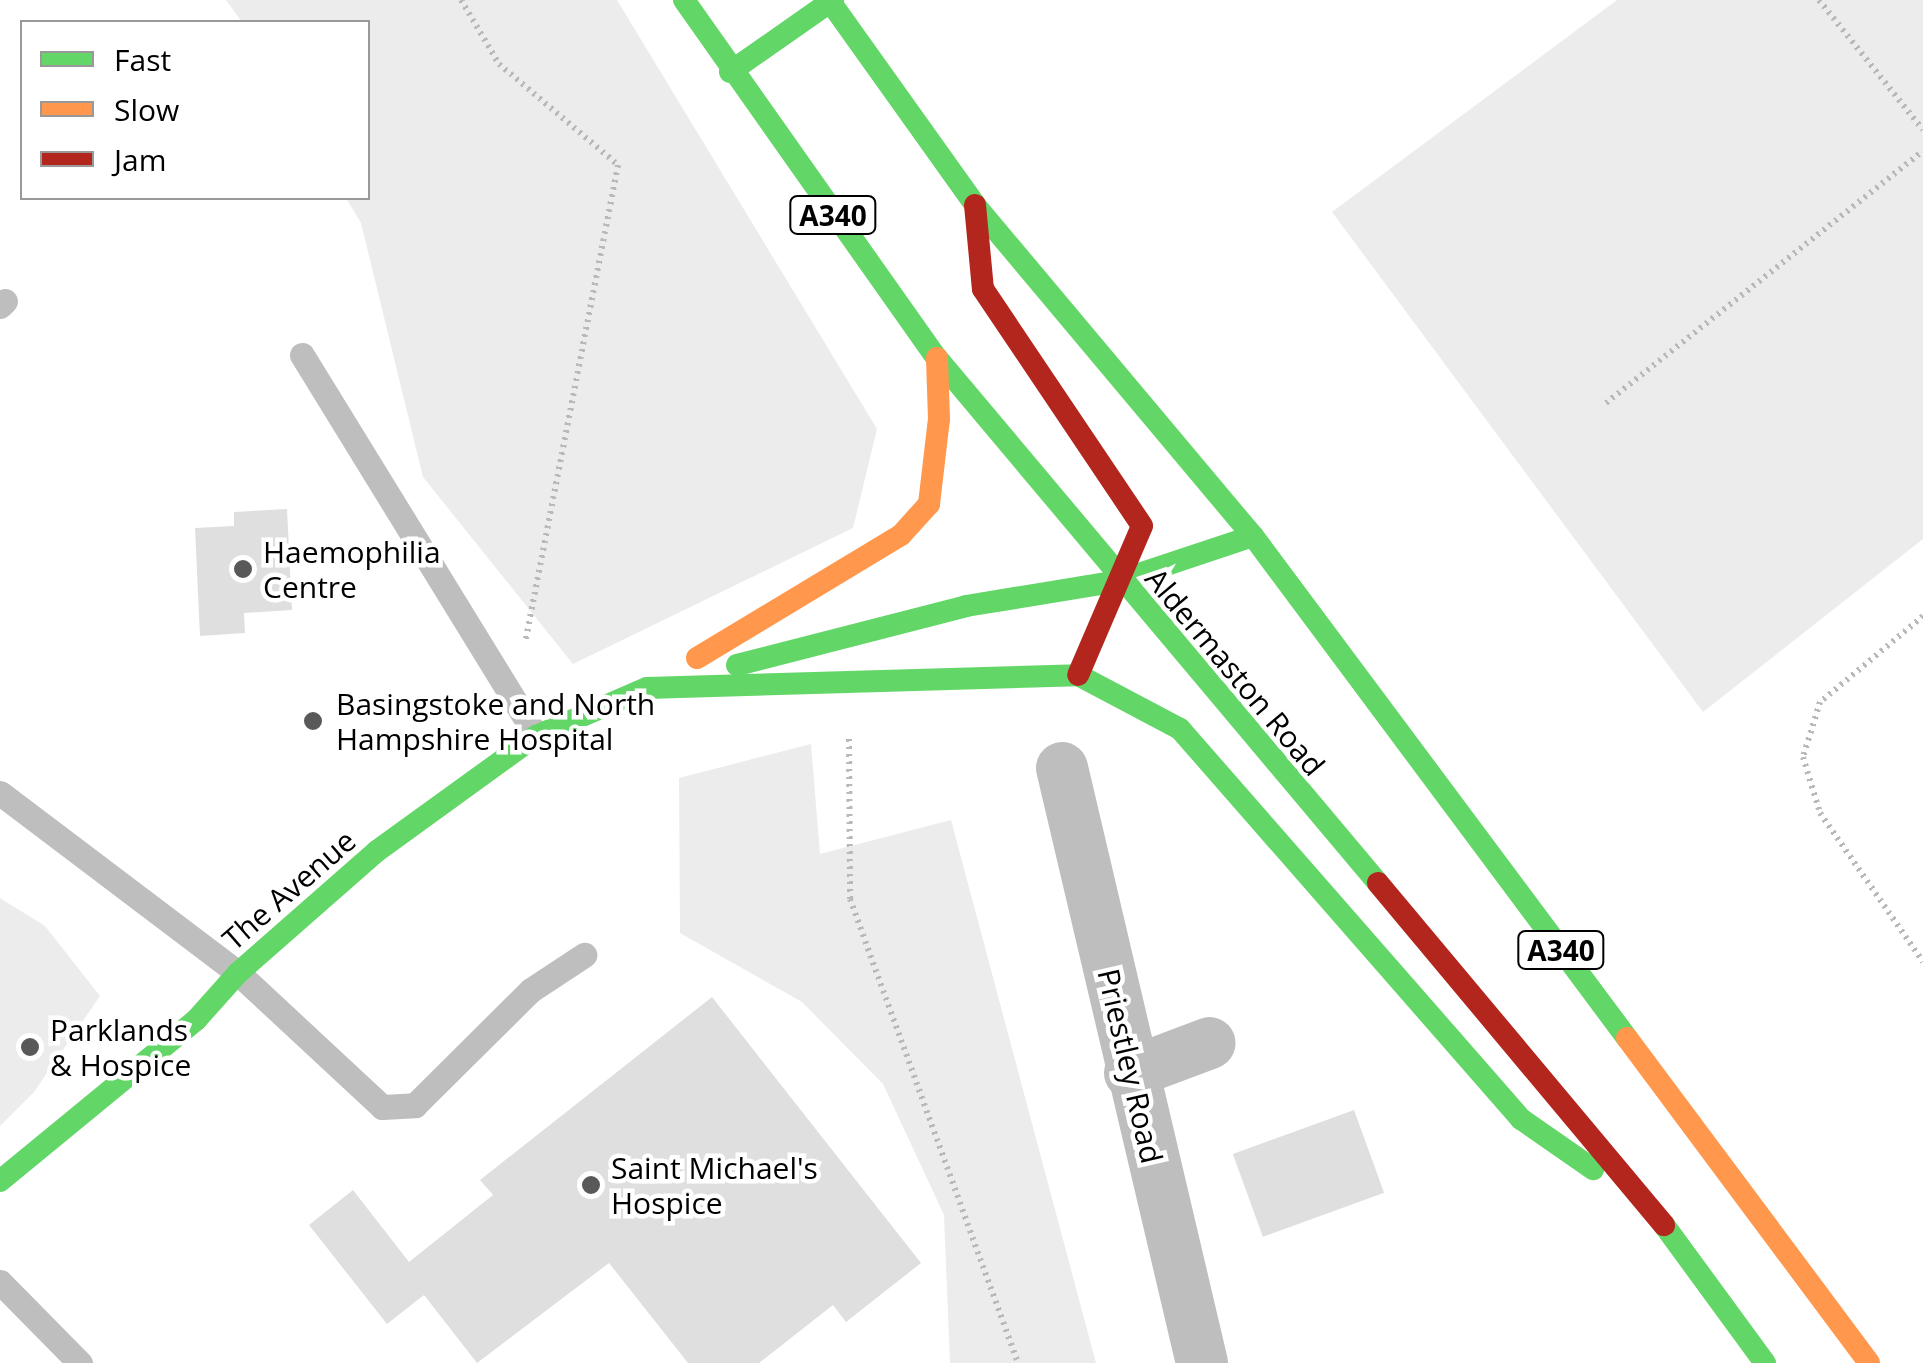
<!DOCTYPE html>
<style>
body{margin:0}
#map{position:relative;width:1923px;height:1363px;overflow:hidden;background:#fff;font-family:"Open Sans",sans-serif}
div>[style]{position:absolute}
.green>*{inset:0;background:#ececec}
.building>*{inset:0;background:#dfdfdf;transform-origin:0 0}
.path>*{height:6px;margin-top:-3px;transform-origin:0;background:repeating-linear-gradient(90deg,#b9b9b9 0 2.5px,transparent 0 7.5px)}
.lane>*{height:25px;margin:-12.5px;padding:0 12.5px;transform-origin:12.5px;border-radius:12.5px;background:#bebebe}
.street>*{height:52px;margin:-26px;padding:0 26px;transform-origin:26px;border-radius:26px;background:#bebebe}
.fast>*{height:22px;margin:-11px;padding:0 11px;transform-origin:11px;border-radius:11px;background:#63d668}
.slow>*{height:22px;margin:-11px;padding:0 11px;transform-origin:11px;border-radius:11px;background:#ff974d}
.jam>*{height:22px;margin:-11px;padding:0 11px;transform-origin:11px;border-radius:11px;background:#b3261e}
.dots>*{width:28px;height:28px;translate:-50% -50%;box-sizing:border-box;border:5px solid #fff;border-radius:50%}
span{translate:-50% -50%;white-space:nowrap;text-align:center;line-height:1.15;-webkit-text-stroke:9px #fff;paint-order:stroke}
.shield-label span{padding:2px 8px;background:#fff;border:2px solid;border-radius:8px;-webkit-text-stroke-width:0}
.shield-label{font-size:28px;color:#000;font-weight:700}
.poi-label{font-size:30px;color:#000}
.left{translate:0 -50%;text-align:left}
.street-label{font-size:30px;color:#000}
.legend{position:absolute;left:20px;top:20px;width:350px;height:180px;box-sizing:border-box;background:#fff;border:2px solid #999;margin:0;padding:12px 18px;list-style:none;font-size:30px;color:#000}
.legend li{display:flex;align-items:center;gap:20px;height:50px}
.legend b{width:50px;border:2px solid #999}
</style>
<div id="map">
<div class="green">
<i style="clip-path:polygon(226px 0,617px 0,877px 429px,853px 528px,573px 664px,423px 477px,361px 223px,346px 198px,368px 198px,368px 22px,242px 22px)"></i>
<i style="clip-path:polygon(1617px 0,1923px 0,1923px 539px,1703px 712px,1332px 212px)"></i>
<i style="clip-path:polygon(811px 744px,820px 854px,951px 820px,1096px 1363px,950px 1363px,944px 1215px,883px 1084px,802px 1002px,680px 933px,679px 778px)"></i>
<i style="clip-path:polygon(0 898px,45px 926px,100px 996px,34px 1092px,0 1126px)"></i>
</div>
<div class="building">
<i style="clip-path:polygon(287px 509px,292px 610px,244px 613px,245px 633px,200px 636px,195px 528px,234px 526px,234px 512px)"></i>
<i style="clip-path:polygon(712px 997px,921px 1263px,846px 1322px,833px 1305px,759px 1363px,688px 1363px,609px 1263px,477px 1363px,424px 1295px,387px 1324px,309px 1225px,353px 1190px,409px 1262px,493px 1195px,480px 1180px)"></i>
<i style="left:1354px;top:1110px;width:88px;height:129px;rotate:70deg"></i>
</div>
<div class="path">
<i style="left:461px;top:0;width:74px;rotate:59.3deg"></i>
<i style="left:499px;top:64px;width:156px;rotate:40.3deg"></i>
<i style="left:618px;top:165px;width:483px;rotate:101deg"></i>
<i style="left:1819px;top:0;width:166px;rotate:51.3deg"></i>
<i style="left:1606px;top:403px;width:405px;rotate:-38.5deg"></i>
<i style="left:1923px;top:616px;width:134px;rotate:140.1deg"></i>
<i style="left:1820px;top:702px;width:58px;rotate:107.2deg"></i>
<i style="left:1803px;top:757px;width:59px;rotate:73.1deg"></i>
<i style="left:1820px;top:813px;width:181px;rotate:55.3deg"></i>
<i style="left:849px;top:739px;width:160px;rotate:89.6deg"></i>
<i style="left:850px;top:899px;width:493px;rotate:70.1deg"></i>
</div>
<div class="lane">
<i style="left:0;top:306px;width:7px;rotate:-45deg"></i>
<i style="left:302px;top:355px;width:447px;rotate:58.4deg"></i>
<i style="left:0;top:793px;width:298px;rotate:37.1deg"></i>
<i style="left:238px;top:973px;width:197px;rotate:42.9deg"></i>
<i style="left:382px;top:1107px;width:33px;rotate:-3deg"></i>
<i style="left:415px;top:1105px;width:163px;rotate:-44.8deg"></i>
<i style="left:531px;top:990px;width:64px;rotate:-33.4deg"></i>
<i style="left:0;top:1282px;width:114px;rotate:45.4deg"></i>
</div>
<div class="street">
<i style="left:1062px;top:768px;width:611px;rotate:76.76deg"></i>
<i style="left:1130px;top:1073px;width:85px;rotate:-20.6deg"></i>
</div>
<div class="fast">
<i style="left:684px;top:0;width:438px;rotate:54.8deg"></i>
<i style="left:937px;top:358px;width:686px;rotate:49.97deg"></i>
<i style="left:829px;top:0;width:252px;rotate:54.5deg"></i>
<i style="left:975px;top:205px;width:432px;rotate:50deg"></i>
<i style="left:1253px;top:536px;width:626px;rotate:53.31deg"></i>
<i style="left:730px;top:72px;width:126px;rotate:-35deg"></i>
<i style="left:737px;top:665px;width:236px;rotate:-14.4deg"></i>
<i style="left:966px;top:606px;width:154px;rotate:-9.3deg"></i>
<i style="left:1118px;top:581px;width:142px;rotate:-18.4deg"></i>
<i style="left:647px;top:688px;width:431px;rotate:-1.7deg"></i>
<i style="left:1078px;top:675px;width:115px;rotate:27.9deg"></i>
<i style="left:1180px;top:729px;width:518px;rotate:48.83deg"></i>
<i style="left:1521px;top:1119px;width:88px;rotate:34.8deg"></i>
<i style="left:0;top:1181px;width:254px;rotate:-39.4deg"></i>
<i style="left:196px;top:1020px;width:63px;rotate:-48.2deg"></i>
<i style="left:238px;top:973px;width:185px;rotate:-41.3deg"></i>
<i style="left:377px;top:851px;width:196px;rotate:-35.9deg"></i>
<i style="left:536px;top:736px;width:121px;rotate:-23.4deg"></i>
<i style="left:1664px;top:1225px;width:171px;rotate:53.8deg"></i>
</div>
<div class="slow">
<i style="left:697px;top:658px;width:238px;rotate:-31.1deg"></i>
<i style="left:901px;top:535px;width:42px;rotate:-47.9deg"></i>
<i style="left:929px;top:504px;width:86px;rotate:-83.3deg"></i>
<i style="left:939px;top:419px;width:61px;rotate:-91.9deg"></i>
<i style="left:1627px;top:1038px;width:405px;rotate:53.3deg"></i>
</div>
<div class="jam">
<i style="left:975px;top:205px;width:84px;rotate:84.6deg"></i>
<i style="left:983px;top:289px;width:285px;rotate:56.1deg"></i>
<i style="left:1142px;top:526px;width:162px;rotate:113.2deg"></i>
<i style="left:1378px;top:883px;width:446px;rotate:50.1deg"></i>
</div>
<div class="dots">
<i style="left:243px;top:569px;background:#595959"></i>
<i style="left:313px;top:721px;background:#595959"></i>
<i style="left:30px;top:1047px;background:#595959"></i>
<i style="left:591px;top:1185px;background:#595959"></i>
</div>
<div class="shield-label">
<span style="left:833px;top:215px">A340</span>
<span style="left:1561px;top:950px">A340</span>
</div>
<div class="poi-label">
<span class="left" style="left:263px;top:569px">Haemophilia<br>Centre</span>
<span class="left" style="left:336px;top:721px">Basingstoke and North<br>Hampshire Hospital</span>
<span class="left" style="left:50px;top:1047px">Parklands<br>&amp; Hospice</span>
<span class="left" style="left:611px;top:1185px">Saint Michael's<br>Hospice</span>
</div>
<div class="street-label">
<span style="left:1235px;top:672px;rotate:50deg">Aldermaston Road</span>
<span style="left:289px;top:890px;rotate:-41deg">The Avenue</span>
<span style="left:1130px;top:1066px;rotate:77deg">Priestley Road</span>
</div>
<ul class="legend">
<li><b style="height:12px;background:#63d668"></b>Fast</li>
<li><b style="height:12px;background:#ff974d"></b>Slow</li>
<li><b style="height:12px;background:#b3261e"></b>Jam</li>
</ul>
</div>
